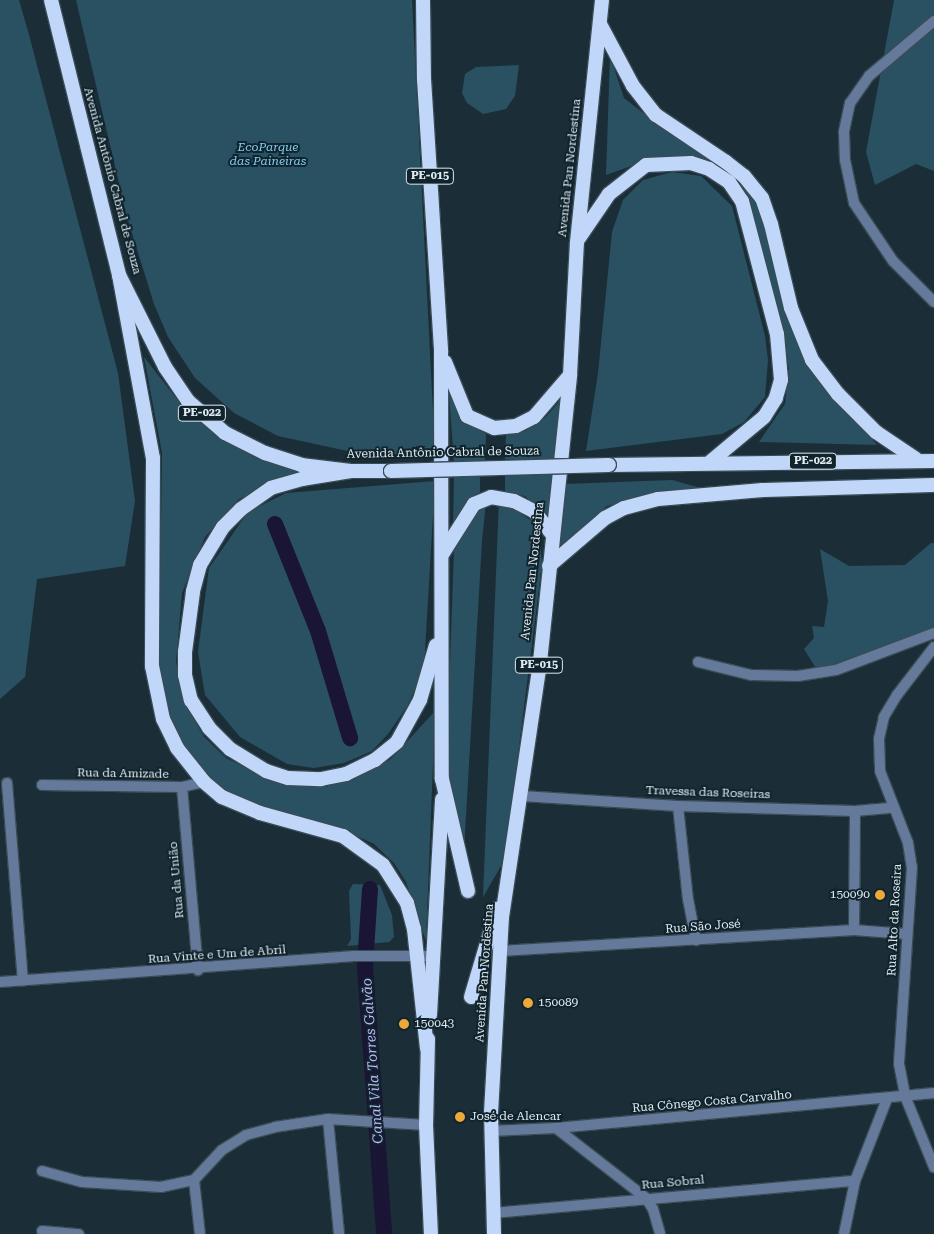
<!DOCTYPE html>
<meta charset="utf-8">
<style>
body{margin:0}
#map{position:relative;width:934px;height:1234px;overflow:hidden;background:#1b2e37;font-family:"Roboto Serif",serif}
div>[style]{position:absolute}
.green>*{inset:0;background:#295162}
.canal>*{height:16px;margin:-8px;padding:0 8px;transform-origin:8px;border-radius:8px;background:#1a1435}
.roads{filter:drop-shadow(1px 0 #3a4c55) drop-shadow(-1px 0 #3a4c55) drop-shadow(0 1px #3a4c55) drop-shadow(0 -1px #3a4c55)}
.minor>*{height:10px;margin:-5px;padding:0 5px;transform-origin:5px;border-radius:5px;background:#657a9a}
.trunk>*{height:14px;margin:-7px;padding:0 7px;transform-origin:7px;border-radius:7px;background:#c0d7fa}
.bridges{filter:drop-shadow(1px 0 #3a4c55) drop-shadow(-1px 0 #3a4c55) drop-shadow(0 1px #3a4c55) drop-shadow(0 -1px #3a4c55)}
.trunk-bridge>*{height:14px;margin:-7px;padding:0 7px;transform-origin:7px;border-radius:7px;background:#c0d7fa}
.dots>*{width:14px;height:14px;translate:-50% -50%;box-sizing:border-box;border:2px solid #11242d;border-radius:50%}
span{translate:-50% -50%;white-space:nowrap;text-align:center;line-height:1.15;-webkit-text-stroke:4px #11242d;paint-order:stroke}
.shield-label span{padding:1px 4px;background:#11242d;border:1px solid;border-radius:4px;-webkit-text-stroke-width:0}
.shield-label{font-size:11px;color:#dfebf1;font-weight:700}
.park-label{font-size:12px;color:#7fd0f3;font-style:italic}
.street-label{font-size:12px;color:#dfebf1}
.poi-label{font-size:12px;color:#dfebf1}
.right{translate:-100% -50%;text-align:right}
.left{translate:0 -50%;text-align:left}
.water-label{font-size:14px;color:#bdb6f9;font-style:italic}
</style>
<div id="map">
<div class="green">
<i style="clip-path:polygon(0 0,19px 0,28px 31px,118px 373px,135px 501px,125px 566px,37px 579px,25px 677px,0 699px)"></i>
<i style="clip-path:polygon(76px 0,412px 0,435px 451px,406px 456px,366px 455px,278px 436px,234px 413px,195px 378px,168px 337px,154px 304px,127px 217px)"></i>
<i style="clip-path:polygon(894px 0,934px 0,934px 171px,916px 164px,875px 185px,866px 152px)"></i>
<i style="clip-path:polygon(610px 56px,624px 98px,660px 126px,727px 167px,756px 200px,797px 336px,821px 383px,877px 445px,759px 442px,785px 404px,789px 369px,784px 337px,751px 210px,705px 163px,645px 161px,606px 175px)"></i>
<i style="clip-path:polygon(519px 65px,515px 96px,506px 109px,483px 114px,467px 103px,462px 93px,465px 74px,476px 67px)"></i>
<i style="clip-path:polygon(672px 172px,701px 176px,732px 206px,765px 336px,768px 360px,765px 397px,744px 422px,722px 434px,586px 451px,598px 373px,612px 232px,623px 200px,643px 180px)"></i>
<i style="clip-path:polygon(144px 357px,187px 412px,223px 440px,254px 457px,307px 471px,239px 499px,205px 537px,182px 593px,176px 662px,186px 705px,204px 737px,226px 758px,279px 784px,324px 787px,353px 780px,391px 759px,435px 711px,426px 941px,406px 882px,394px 863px,374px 844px,340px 828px,224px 796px,180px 744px,166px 711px,159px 667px,162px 453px)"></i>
<i style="clip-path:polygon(449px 394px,460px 417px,486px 434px,485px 461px,454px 462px)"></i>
<i style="clip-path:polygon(563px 397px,554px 460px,505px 459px,506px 434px,525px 431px,545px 418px)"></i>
<i style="clip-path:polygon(554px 473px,549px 519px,525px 496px,505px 491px,505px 474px)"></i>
<i style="clip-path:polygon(454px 474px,480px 474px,480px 492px,468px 500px,453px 531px)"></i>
<i style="clip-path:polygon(672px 480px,701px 488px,650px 495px,607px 506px,556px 553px,564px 484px)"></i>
<i style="clip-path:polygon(435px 481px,424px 668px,408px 705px,388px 734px,372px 751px,344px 763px,314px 768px,287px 764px,240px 737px,205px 695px,198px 652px,209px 568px,248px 512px,286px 493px)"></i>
<i style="clip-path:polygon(499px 499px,539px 526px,542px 564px,508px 834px,501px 866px,483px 897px)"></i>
<i style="clip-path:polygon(486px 502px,482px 541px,464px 850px,446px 779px,454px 549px,467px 517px)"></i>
<i style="clip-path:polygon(931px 543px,934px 543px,934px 628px,817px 670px,804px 649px,814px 638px,812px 626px,824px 627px,828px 601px,820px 549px,849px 566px,905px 565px)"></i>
<i style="clip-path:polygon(353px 884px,380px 885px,392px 915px,394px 937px,389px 942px,347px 946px,351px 939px,349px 891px)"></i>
</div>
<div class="canal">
<i style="left:275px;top:524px;width:115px;rotate:68.1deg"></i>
<i style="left:318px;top:631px;width:112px;rotate:73.3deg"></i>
<i style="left:370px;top:889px;width:78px;rotate:93.7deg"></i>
<i style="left:365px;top:967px;width:268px;rotate:85.9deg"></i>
</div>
<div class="roads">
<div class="minor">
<i style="left:934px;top:21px;width:85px;rotate:139.8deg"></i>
<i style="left:869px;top:76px;width:33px;rotate:125deg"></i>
<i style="left:850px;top:103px;width:30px;rotate:102deg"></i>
<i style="left:844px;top:132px;width:28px;rotate:88deg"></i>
<i style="left:845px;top:160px;width:44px;rotate:78.2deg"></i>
<i style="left:854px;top:203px;width:70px;rotate:56.1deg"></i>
<i style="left:893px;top:261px;width:58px;rotate:45deg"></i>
<i style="left:934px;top:647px;width:61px;rotate:127.6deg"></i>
<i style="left:897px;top:695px;width:26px;rotate:121deg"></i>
<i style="left:884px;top:717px;width:23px;rotate:103deg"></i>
<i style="left:879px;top:739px;width:32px;rotate:88deg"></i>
<i style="left:880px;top:771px;width:77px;rotate:68.7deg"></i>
<i style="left:908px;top:843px;width:24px;rotate:81deg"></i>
<i style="left:912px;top:867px;width:197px;rotate:93.8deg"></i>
<i style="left:899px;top:1064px;width:33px;rotate:79deg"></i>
<i style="left:905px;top:1096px;width:77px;rotate:67.8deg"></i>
<i style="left:698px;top:662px;width:55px;rotate:13.8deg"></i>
<i style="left:751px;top:675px;width:47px;rotate:1.2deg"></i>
<i style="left:798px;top:676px;width:38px;rotate:-9deg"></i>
<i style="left:836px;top:670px;width:105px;rotate:-20.7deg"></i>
<i style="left:7px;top:783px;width:198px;rotate:85.4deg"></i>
<i style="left:42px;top:785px;width:140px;rotate:0.8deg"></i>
<i style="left:182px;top:787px;width:23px;rotate:-13deg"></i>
<i style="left:182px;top:787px;width:184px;rotate:85deg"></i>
<i style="left:522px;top:796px;width:156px;rotate:3.7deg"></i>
<i style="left:678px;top:806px;width:177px;rotate:1.6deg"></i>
<i style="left:855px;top:811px;width:37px;rotate:-5deg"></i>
<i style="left:678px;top:806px;width:94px;rotate:83.9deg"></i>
<i style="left:688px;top:899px;width:42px;rotate:79deg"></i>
<i style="left:854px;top:930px;width:119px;rotate:-89.5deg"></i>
<i style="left:500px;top:951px;width:355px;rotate:-3.4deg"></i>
<i style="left:854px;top:930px;width:53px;rotate:4.3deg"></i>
<i style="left:0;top:982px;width:355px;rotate:-4.2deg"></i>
<i style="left:354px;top:956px;width:81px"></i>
<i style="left:328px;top:1119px;width:116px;rotate:84.5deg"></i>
<i style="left:556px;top:1128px;width:114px;rotate:37.9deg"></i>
<i style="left:646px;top:1198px;width:13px;rotate:58deg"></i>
<i style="left:653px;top:1209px;width:26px;rotate:74deg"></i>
<i style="left:491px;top:1131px;width:65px;rotate:-2.6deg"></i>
<i style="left:556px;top:1128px;width:380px;rotate:-5.3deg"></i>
<i style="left:42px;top:1171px;width:41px;rotate:15.4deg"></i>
<i style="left:82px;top:1182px;width:79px;rotate:3.6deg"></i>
<i style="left:161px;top:1187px;width:34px;rotate:-12deg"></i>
<i style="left:194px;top:1180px;width:41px;rotate:-47deg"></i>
<i style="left:222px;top:1150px;width:28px;rotate:-32deg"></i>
<i style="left:246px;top:1135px;width:30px;rotate:-15deg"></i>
<i style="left:275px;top:1127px;width:54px;rotate:-8.6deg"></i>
<i style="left:328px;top:1119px;width:98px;rotate:3.5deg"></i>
<i style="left:194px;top:1180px;width:54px;rotate:83.7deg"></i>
<i style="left:493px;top:1213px;width:363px;rotate:-5.1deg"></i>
<i style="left:42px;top:1231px;width:37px;rotate:5deg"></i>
<i style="left:844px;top:1234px;width:54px;rotate:-78.3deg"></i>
<i style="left:855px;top:1181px;width:88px;rotate:-68.7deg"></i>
</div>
<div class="trunk">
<i style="left:51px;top:0;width:283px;rotate:76.1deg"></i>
<i style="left:119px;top:275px;width:103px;rotate:63.4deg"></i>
<i style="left:165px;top:367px;width:41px;rotate:55.9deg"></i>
<i style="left:188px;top:401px;width:49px;rotate:40.9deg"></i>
<i style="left:225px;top:433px;width:45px;rotate:26.6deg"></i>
<i style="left:265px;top:453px;width:38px;rotate:18deg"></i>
<i style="left:301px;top:465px;width:50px;rotate:6.8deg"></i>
<i style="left:351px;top:471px;width:40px"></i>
<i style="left:423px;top:0;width:79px;rotate:89.3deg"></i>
<i style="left:424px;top:79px;width:274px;rotate:86.4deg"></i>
<i style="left:441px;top:352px;width:427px;rotate:89.9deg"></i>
<i style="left:442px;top:779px;width:115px;rotate:76.9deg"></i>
<i style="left:600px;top:24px;width:70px;rotate:62deg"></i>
<i style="left:633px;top:86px;width:37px;rotate:52deg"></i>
<i style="left:656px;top:115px;width:84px;rotate:33.9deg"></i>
<i style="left:726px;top:162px;width:23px;rotate:38deg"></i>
<i style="left:744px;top:176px;width:28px;rotate:51deg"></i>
<i style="left:762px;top:198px;width:28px;rotate:71deg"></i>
<i style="left:771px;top:224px;width:86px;rotate:76.6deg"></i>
<i style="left:791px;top:308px;width:56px;rotate:68deg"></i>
<i style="left:812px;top:360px;width:43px;rotate:52.6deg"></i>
<i style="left:838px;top:394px;width:54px;rotate:45deg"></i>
<i style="left:876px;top:432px;width:48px;rotate:34deg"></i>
<i style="left:579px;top:238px;width:53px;rotate:-55.7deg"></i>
<i style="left:609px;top:194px;width:47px;rotate:-38.1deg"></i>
<i style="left:646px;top:165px;width:45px;rotate:-2.5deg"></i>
<i style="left:691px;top:163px;width:19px;rotate:18deg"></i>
<i style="left:709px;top:169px;width:24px;rotate:33deg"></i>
<i style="left:729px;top:182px;width:23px;rotate:56deg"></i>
<i style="left:742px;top:201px;width:138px;rotate:75.3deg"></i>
<i style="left:777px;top:334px;width:46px;rotate:85deg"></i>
<i style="left:781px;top:380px;width:19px;rotate:106deg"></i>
<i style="left:776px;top:398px;width:22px;rotate:122deg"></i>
<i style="left:764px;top:417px;width:70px;rotate:140.2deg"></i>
<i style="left:119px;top:275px;width:186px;rotate:79.5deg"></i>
<i style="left:153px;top:458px;width:208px;rotate:90.3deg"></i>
<i style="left:152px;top:666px;width:54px;rotate:78.3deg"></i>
<i style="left:163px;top:719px;width:32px;rotate:64deg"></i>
<i style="left:177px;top:748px;width:43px;rotate:51.5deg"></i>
<i style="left:204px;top:782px;width:23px;rotate:40deg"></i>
<i style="left:222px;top:797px;width:41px;rotate:22.8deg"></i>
<i style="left:260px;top:813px;width:86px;rotate:15.5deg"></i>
<i style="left:343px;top:836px;width:49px;rotate:35.9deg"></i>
<i style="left:383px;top:865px;width:45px;rotate:57.7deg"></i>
<i style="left:407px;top:903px;width:27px;rotate:75deg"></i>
<i style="left:414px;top:929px;width:120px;rotate:83.8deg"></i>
<i style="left:445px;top:362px;width:58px;rotate:67.8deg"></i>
<i style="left:467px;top:416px;width:30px;rotate:24deg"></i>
<i style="left:494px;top:428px;width:22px;rotate:-5deg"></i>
<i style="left:516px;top:426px;width:20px;rotate:-27deg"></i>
<i style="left:534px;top:417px;width:55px;rotate:-49.4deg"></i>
<i style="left:609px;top:465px;width:325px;rotate:-0.7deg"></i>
<i style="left:351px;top:471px;width:50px;rotate:170.7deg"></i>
<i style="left:302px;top:479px;width:32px;rotate:164deg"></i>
<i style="left:271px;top:488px;width:37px;rotate:145deg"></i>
<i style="left:241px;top:509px;width:25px;rotate:135deg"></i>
<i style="left:223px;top:527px;width:44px;rotate:121.2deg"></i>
<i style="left:200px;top:565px;width:28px;rotate:105deg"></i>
<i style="left:193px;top:592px;width:61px;rotate:97.6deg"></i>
<i style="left:185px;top:652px;width:23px;rotate:90deg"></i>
<i style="left:185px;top:675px;width:26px;rotate:77deg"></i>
<i style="left:191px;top:700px;width:33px;rotate:57deg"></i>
<i style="left:209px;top:728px;width:30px;rotate:45deg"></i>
<i style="left:230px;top:749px;width:42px;rotate:31.4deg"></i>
<i style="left:266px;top:771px;width:23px;rotate:18deg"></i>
<i style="left:288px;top:778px;width:33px;rotate:2deg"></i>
<i style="left:321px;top:779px;width:25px;rotate:-11deg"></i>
<i style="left:346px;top:774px;width:32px;rotate:-26deg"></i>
<i style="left:375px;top:760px;width:28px;rotate:-39deg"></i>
<i style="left:397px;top:742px;width:48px;rotate:-61.3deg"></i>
<i style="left:420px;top:700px;width:57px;rotate:-73.8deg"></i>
<i style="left:443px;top:553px;width:58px;rotate:-57.7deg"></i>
<i style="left:474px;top:504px;width:18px;rotate:-22deg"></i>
<i style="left:491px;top:497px;width:23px;rotate:10deg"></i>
<i style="left:514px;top:501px;width:22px;rotate:27deg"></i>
<i style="left:534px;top:511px;width:28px;rotate:52deg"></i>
<i style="left:549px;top:566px;width:74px;rotate:-40.6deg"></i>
<i style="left:605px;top:518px;width:21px;rotate:-28deg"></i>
<i style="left:624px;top:508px;width:35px;rotate:-15deg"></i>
<i style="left:658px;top:499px;width:105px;rotate:-4.9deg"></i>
<i style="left:763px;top:490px;width:171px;rotate:-1.7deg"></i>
<i style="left:471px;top:997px;width:92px;rotate:-73.5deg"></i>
<i style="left:430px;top:1015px;width:216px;rotate:-86.8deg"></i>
<i style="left:428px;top:1039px;width:86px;rotate:91.3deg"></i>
<i style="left:426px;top:1125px;width:109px;rotate:87.4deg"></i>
<i style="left:494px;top:1234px;width:121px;rotate:-91.4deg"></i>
<i style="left:491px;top:1113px;width:196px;rotate:-86.8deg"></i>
<i style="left:502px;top:917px;width:258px;rotate:-81.5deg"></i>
<i style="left:540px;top:662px;width:289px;rotate:-84deg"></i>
<i style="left:570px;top:375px;width:133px;rotate:-87deg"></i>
<i style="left:577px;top:242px;width:243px;rotate:-84.1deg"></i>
</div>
</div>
<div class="bridges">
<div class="trunk-bridge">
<i style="left:391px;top:471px;width:218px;rotate:-1.6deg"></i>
</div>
</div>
<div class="dots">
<i style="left:880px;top:895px;background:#eba93a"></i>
<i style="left:528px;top:1003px;background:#eba93a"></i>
<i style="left:404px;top:1024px;background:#eba93a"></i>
<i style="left:460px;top:1117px;background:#eba93a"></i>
</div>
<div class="shield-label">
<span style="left:430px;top:176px">PE-015</span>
<span style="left:202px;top:413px">PE-022</span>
<span style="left:813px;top:461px">PE-022</span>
<span style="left:539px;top:665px">PE-015</span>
</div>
<div class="park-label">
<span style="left:268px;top:155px">EcoParque<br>das Paineiras</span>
</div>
<div class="street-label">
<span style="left:570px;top:168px;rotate:-84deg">Avenida Pan Nordestina</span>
<span style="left:112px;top:181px;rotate:75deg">Avenida Antônio Cabral de Souza</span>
<span style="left:443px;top:453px;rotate:-1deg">Avenida Antônio Cabral de Souza</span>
<span style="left:533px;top:571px;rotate:-84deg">Avenida Pan Nordestina</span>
<span style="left:123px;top:774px;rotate:1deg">Rua da Amizade</span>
<span style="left:708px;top:793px;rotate:2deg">Travessa das Roseiras</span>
<span style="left:177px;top:880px;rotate:-95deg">Rua da União</span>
<span style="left:895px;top:920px;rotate:-87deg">Rua Alto da Roseira</span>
<span style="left:703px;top:927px;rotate:-4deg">Rua São José</span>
<span style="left:217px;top:955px;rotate:-4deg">Rua Vinte e Um de Abril</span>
<span style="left:485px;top:973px;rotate:-86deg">Avenida Pan Nordestina</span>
<span style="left:712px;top:1102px;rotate:-5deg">Rua Cônego Costa Carvalho</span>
<span style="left:673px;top:1183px;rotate:-5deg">Rua Sobral</span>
</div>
<div class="poi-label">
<span class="right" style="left:870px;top:895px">150090</span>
<span class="left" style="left:538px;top:1003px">150089</span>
<span class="left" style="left:414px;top:1024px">150043</span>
<span class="left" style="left:470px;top:1117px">José de Alencar</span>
</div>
<div class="water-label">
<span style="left:372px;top:1061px;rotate:-94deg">Canal Vila Torres Galvão</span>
</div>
</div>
